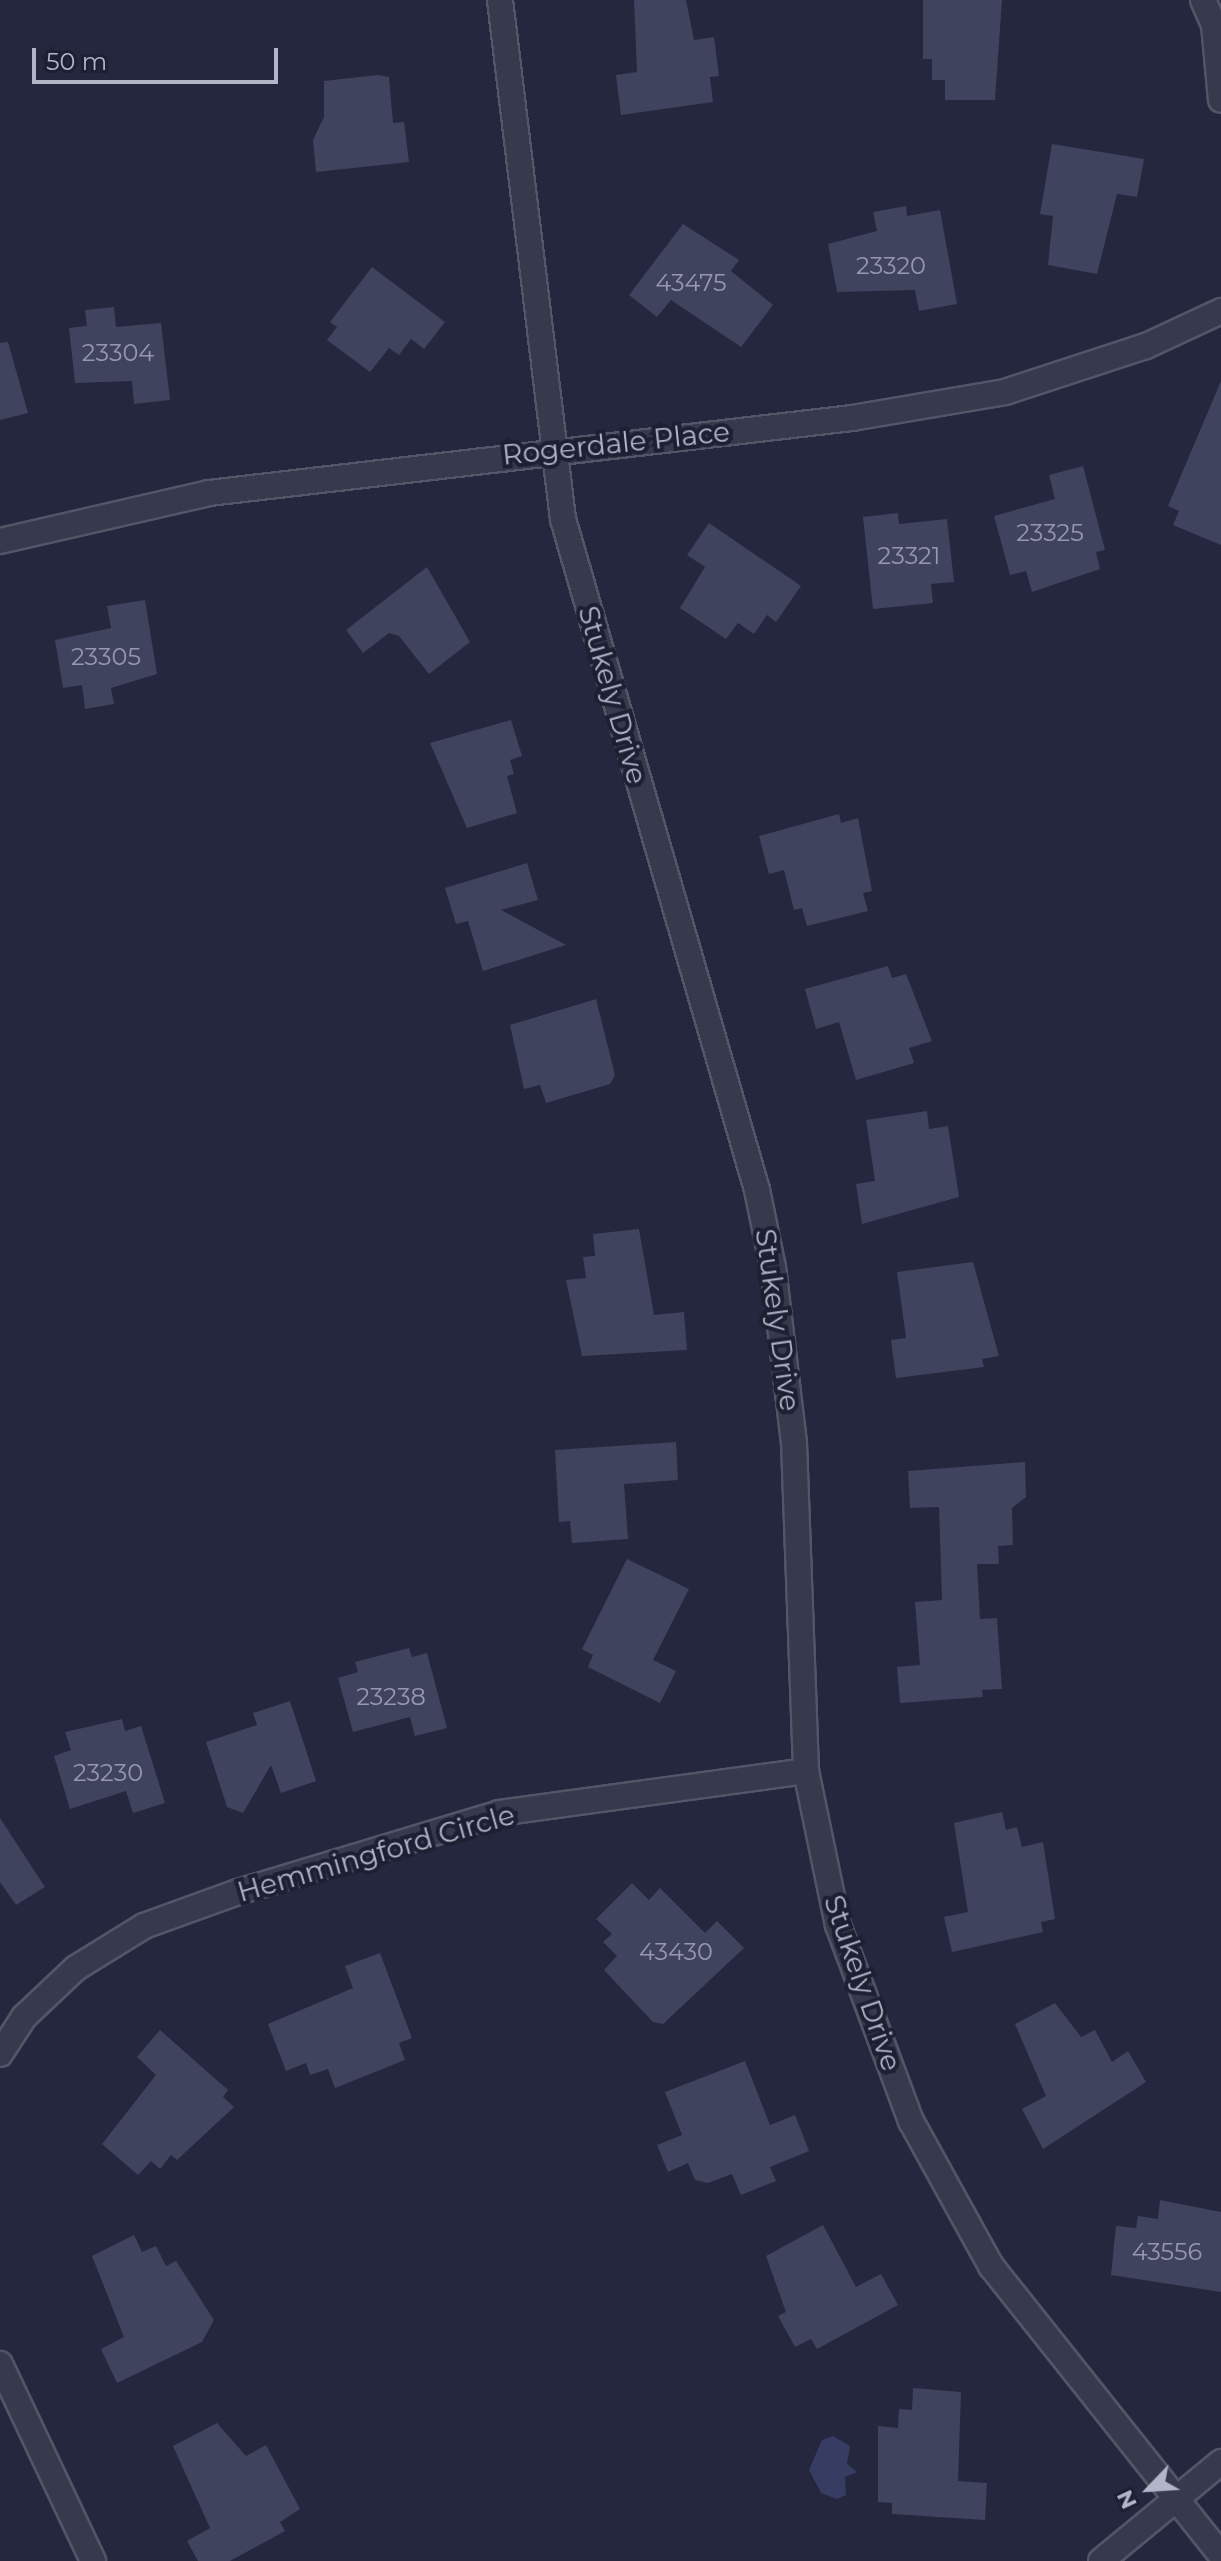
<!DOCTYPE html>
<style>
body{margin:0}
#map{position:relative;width:1221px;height:2561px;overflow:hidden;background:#24273d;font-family:Montserrat,sans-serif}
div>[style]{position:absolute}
.water>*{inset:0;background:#373c63}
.building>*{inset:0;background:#40435d}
.roads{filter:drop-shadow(2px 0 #535568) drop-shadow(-2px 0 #535568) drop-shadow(0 2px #535568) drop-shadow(0 -2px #535568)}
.minor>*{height:24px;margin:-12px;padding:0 12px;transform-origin:12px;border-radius:12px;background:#373a4d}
span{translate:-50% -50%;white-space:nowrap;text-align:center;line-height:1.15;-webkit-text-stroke:8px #1d1f32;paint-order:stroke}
.number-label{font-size:24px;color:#9698ad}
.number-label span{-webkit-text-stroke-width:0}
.street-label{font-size:28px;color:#b3b5c8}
.north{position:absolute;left:1109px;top:2449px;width:80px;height:80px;-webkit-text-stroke:6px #1d1f32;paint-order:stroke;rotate:245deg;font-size:22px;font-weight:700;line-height:32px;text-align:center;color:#b3b5c8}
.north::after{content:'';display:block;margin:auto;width:28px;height:36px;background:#b3b5c8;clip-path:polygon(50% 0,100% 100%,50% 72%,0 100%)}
.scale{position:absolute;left:32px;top:48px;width:246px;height:36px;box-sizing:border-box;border:4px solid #b3b5c8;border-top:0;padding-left:10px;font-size:24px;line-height:28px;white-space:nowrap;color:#b3b5c8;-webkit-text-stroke:6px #1d1f32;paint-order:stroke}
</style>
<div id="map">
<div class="water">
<i style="clip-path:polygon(833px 2436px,850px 2446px,847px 2464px,857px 2472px,845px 2477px,846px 2495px,837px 2499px,821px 2493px,809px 2470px,822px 2440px)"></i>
</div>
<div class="building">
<i style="clip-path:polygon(634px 0,686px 0,694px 40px,714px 37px,719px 76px,710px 77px,713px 102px,621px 115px,616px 75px,637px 72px)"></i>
<i style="clip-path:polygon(923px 0,1002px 0,995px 100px,945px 100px,945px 80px,932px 80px,932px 59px,923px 59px)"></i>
<i style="clip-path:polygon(377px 75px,389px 77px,393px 123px,404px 122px,409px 162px,316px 172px,313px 140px,324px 117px,324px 81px)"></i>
<i style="clip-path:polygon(1052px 144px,1144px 159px,1137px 197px,1117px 194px,1097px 274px,1048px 265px,1053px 216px,1040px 214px)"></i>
<i style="clip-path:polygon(906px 206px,907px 216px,940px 210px,957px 304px,919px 311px,915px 290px,837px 292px,828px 244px,877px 231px,873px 212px)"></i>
<i style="clip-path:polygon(683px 224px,739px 260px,731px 271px,773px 305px,741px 347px,671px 300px,657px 317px,629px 295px)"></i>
<i style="clip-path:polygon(372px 267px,445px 322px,424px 349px,411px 339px,399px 355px,389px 348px,370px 372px,327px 340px,337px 327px,330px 322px)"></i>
<i style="clip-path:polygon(114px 307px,116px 327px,161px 323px,170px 400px,134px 404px,132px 381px,75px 383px,69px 328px,87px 326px,85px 310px)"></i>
<i style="clip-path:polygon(8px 342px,28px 413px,0 420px,0 343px)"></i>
<i style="clip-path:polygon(1221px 381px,1221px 545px,1173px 525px,1179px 511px,1168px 506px)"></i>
<i style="clip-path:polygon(1083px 466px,1105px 550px,1096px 552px,1100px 569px,1032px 592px,1026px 571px,1010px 575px,994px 516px,1055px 499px,1049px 475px)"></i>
<i style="clip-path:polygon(898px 513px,899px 524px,947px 519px,954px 582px,931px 584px,933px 603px,873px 609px,863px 517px)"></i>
<i style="clip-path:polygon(709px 523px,801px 586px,776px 622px,767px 615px,754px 634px,738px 623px,726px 639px,680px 608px,705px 567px,687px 555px)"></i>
<i style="clip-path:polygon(427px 567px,470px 642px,429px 674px,399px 636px,389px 633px,363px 653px,346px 630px)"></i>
<i style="clip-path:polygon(145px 600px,157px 674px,111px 688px,114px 704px,85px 709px,82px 685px,63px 688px,55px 640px,111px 628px,107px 606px)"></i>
<i style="clip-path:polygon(511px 720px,522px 756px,510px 760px,514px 774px,507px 776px,517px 813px,467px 828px,430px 743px)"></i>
<i style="clip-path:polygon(839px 814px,841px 823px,858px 818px,872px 891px,863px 893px,868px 911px,807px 926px,802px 908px,794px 910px,784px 870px,769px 874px,759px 836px)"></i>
<i style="clip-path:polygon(527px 863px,538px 900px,501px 910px,566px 945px,483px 971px,468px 921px,456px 924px,445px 888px)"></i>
<i style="clip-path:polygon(888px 966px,892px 978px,906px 974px,932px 1041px,909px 1048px,914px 1063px,856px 1080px,839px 1022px,816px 1029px,805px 989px)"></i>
<i style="clip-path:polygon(596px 999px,615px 1075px,610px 1084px,546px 1103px,540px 1085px,524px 1089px,510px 1025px)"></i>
<i style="clip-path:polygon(927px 1111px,929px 1129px,948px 1126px,959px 1197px,862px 1224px,856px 1184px,875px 1181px,866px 1120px)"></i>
<i style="clip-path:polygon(639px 1229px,654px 1315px,684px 1312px,687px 1350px,582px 1356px,566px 1280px,586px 1278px,583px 1257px,595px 1256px,593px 1234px)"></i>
<i style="clip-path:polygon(973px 1262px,999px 1356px,982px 1359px,984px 1367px,896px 1378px,891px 1340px,906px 1338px,897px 1272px)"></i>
<i style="clip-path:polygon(676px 1442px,678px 1480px,624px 1484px,628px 1539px,572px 1543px,570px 1521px,559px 1522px,555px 1450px)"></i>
<i style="clip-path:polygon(1025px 1462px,1026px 1497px,1012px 1508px,1013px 1545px,998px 1546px,999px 1564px,977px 1564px,980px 1619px,997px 1618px,1002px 1689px,982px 1690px,983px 1697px,900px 1703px,897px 1667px,920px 1665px,915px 1602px,942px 1600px,939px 1507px,910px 1508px,908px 1471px)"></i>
<i style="clip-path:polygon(627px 1559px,689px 1589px,653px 1660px,676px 1671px,660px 1703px,588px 1667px,593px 1655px,582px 1649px)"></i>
<i style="clip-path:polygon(409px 1648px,412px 1657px,427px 1653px,447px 1728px,415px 1736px,410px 1717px,353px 1732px,338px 1678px,358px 1672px,355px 1662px)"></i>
<i style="clip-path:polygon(290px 1701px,316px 1781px,281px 1793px,271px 1765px,243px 1813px,227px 1807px,206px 1742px,257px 1725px,253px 1713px)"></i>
<i style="clip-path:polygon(122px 1719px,125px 1731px,141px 1726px,165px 1803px,133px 1813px,126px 1791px,70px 1809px,54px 1756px,71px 1750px,65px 1732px)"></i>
<i style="clip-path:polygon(1002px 1812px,1006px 1830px,1017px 1827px,1022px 1847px,1043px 1842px,1055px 1919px,1041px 1922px,1043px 1932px,952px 1952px,944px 1917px,968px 1912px,954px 1823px)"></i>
<i style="clip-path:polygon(0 1818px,45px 1887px,16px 1905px,0 1882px)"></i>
<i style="clip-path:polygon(632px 1883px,649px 1900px,660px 1888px,705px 1933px,717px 1921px,744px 1948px,663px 2024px,653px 2022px,604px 1970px,617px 1956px,603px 1942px,612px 1934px,596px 1919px)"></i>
<i style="clip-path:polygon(380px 1953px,412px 2038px,399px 2043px,405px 2060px,335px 2088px,328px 2069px,310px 2075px,306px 2063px,286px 2071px,268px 2024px,353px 1988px,345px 1966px)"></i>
<i style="clip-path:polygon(1055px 2003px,1081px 2037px,1095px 2030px,1112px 2062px,1128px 2051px,1146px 2082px,1043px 2149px,1022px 2109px,1046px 2096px,1015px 2024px)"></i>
<i style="clip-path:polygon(160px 2030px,228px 2090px,223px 2097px,234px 2107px,177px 2160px,171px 2155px,160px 2169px,151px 2161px,138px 2175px,102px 2144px,156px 2075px,137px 2057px)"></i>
<i style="clip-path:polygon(745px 2061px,770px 2125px,795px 2115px,809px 2151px,770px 2167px,776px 2181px,741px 2195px,732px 2174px,708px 2183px,695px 2180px,688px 2163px,668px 2172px,657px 2145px,682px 2135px,665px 2092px)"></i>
<i style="clip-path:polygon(1160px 2200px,1221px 2212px,1221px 2292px,1111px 2275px,1116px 2226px,1136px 2228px,1138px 2216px,1158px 2219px)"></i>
<i style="clip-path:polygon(823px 2225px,856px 2287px,881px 2274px,898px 2305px,817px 2349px,811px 2339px,795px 2347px,778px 2316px,786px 2312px,766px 2256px)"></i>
<i style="clip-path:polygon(134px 2235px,142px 2252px,156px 2246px,166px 2266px,176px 2261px,214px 2320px,202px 2342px,117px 2383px,101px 2349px,124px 2337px,92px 2256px)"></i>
<i style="clip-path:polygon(913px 2388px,961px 2392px,958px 2481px,987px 2483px,985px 2520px,892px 2514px,892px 2503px,878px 2502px,878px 2426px,898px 2428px,899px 2409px,912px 2410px)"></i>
<i style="clip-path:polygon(217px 2423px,246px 2456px,266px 2445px,300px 2509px,280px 2522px,285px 2531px,230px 2561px,198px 2561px,187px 2541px,210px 2528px,173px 2446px)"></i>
</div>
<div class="roads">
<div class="minor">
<i style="left:500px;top:0;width:523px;rotate:83.08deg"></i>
<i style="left:563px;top:519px;width:698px;rotate:73.87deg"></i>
<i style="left:757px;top:1190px;width:79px;rotate:78.3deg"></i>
<i style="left:773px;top:1267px;width:177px;rotate:83.2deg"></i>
<i style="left:794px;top:1443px;width:328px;rotate:87.9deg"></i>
<i style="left:806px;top:1771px;width:157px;rotate:78.3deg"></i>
<i style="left:838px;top:1925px;width:209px;rotate:69.6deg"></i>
<i style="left:911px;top:2121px;width:166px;rotate:61.1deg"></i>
<i style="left:991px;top:2266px;width:369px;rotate:51.5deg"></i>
<i style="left:1203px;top:0;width:27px;rotate:66deg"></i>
<i style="left:1214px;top:25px;width:75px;rotate:84.7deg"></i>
<i style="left:0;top:541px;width:214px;rotate:-12.9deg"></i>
<i style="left:209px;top:493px;width:647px;rotate:-6.65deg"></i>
<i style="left:852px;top:418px;width:155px;rotate:-9.6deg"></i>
<i style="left:1005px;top:392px;width:148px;rotate:-18.1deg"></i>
<i style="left:1146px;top:346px;width:83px;rotate:-25deg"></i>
<i style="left:0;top:2054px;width:44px;rotate:-57deg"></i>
<i style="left:24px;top:2017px;width:71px;rotate:-43.3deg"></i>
<i style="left:76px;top:1968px;width:80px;rotate:-31.7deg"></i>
<i style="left:144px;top:1926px;width:100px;rotate:-19.9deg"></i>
<i style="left:238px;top:1892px;width:273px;rotate:-16.8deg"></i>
<i style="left:499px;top:1813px;width:310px;rotate:-7.8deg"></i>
<i style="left:0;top:2364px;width:218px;rotate:64.7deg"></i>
<i style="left:1101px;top:2561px;width:156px;rotate:-39.5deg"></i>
</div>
</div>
<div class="number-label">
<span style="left:891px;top:266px">23320</span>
<span style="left:691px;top:283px">43475</span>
<span style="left:118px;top:353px">23304</span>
<span style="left:1050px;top:533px">23325</span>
<span style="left:909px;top:556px">23321</span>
<span style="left:106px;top:657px">23305</span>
<span style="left:391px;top:1697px">23238</span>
<span style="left:108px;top:1773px">23230</span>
<span style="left:676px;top:1952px">43430</span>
<span style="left:1167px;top:2252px">43556</span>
</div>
<div class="street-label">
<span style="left:616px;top:443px;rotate:-6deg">Rogerdale Place</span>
<span style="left:613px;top:695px;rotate:74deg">Stukely Drive</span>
<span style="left:778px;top:1320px;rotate:82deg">Stukely Drive</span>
<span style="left:376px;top:1853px;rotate:-16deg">Hemmingford Circle</span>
<span style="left:863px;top:1983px;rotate:71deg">Stukely Drive</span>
</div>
<div class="north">N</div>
<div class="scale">50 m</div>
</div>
